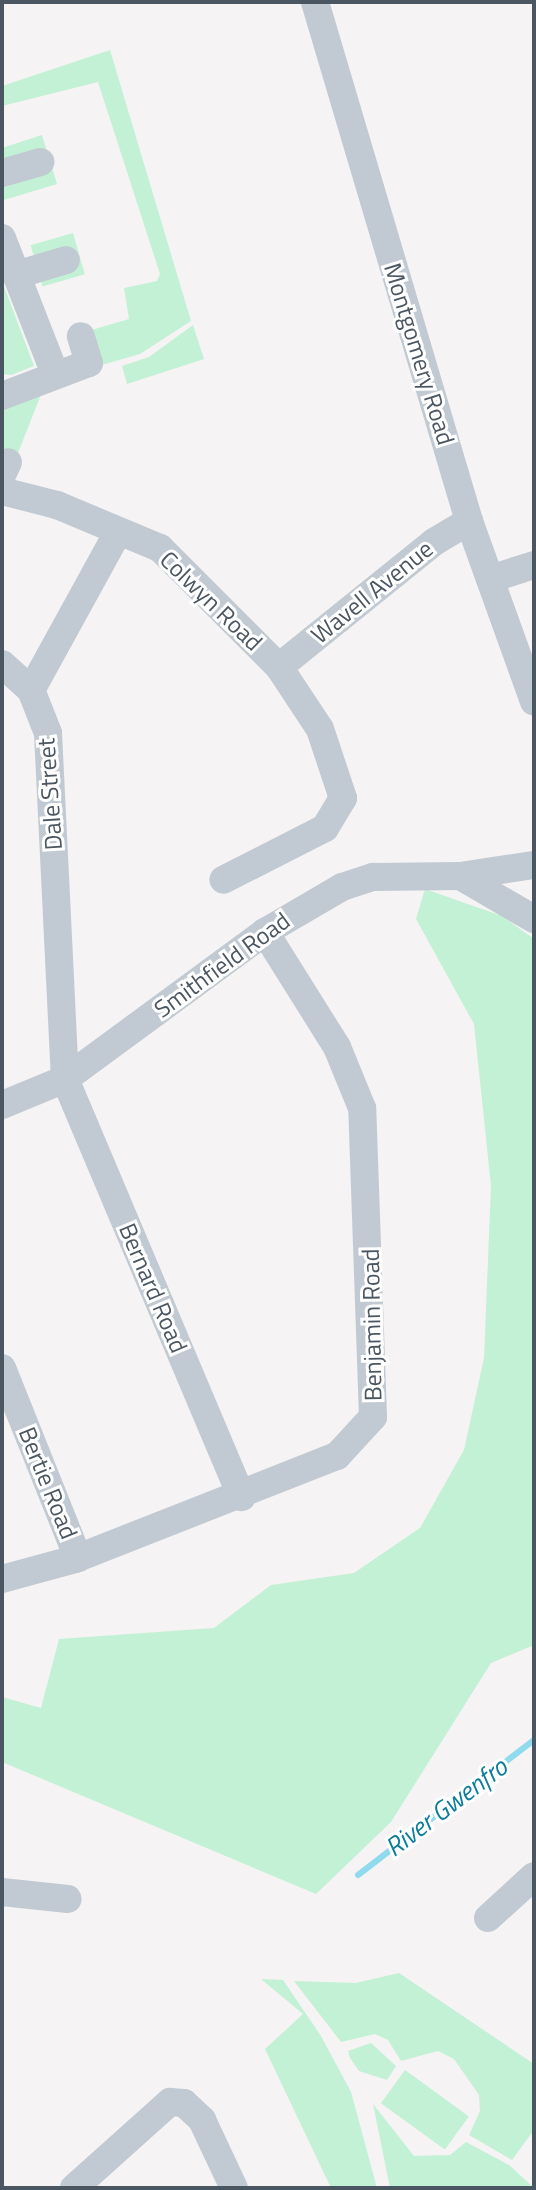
<!DOCTYPE html>
<style>
body{margin:0}
#map{position:relative;width:536px;height:2190px;overflow:hidden;background:#f5f3f3;font-family:"Titillium Web",sans-serif}
div>[style]{position:absolute}
.green>*{inset:0;background:#c3f1d5;transform-origin:0 0}
.stream>*{height:6px;margin:-3px;padding:0 3px;transform-origin:3px;border-radius:3px;background:#90daee}
.minor>*{height:28px;margin:-14px;padding:0 14px;transform-origin:14px;border-radius:14px;background:#c1cad2}
span{translate:-50% -50%;white-space:nowrap;text-align:center;line-height:1.15;-webkit-text-stroke:6px #fff;paint-order:stroke}
.street-label{font-size:24px;color:#4a5661}
.water-label{font-size:26px;color:#0c7c9b;font-style:italic}
.frame{position:absolute;inset:0;border:4px solid #4a5661;pointer-events:none}
</style>
<div id="map">
<div class="green">
<i style="clip-path:polygon(110px 50px,191px 321px,140px 354px,98px 366px,88px 331px,129px 319px,124px 288px,157px 281px,160px 274px,98px 82px,2px 106px,2px 86px)"></i>
<i style="clip-path:polygon(42px 135px,57px 184px,4px 200px,2px 148px)"></i>
<i style="left:73px;top:233px;width:43px;height:44px;rotate:74deg"></i>
<i style="clip-path:polygon(2px 281px,34px 366px,11px 375px,2px 374px)"></i>
<i style="clip-path:polygon(193px 325px,204px 359px,127px 384px,122px 366px,149px 357px)"></i>
<i style="clip-path:polygon(42px 392px,18px 453px,2px 467px,2px 410px)"></i>
<i style="clip-path:polygon(425px 889px,502px 916px,534px 939px,534px 1645px,491px 1663px,391px 1822px,316px 1894px,2px 1762px,2px 1697px,41px 1708px,59px 1639px,214px 1628px,271px 1585px,354px 1573px,420px 1528px,464px 1450px,484px 1358px,491px 1186px,474px 1024px,416px 919px)"></i>
<i style="clip-path:polygon(399px 1973px,534px 2064px,534px 2130px,512px 2160px,469px 2135px,480px 2111px,479px 2095px,454px 2059px,438px 2051px,401px 2061px,388px 2040px,375px 2034px,341px 2042px,294px 1981px,356px 1983px)"></i>
<i style="clip-path:polygon(261px 1979px,283px 1980px,321px 2036px,351px 2092px,377px 2188px,331px 2188px,265px 2049px,303px 2014px)"></i>
<i style="clip-path:polygon(371px 2043px,396px 2066px,387px 2080px,359px 2071px,350px 2058px,348px 2051px)"></i>
<i style="left:405px;top:2070px;width:79px;height:41px;rotate:36deg"></i>
<i style="clip-path:polygon(373px 2104px,414px 2156px,450px 2155px,466px 2142px,509px 2165px,534px 2188px,390px 2188px)"></i>
</div>
<div class="stream">
<i style="left:358px;top:1875px;width:222px;rotate:-37.5deg"></i>
</div>
<div class="minor">
<i style="left:315px;top:2px;width:541px;rotate:73.47deg"></i>
<i style="left:469px;top:521px;width:192px;rotate:70.2deg"></i>
<i style="left:2px;top:173px;width:40px;rotate:-16deg"></i>
<i style="left:2px;top:238px;width:146px;rotate:68.7deg"></i>
<i style="left:16px;top:275px;width:52px;rotate:-16.7deg"></i>
<i style="left:2px;top:396px;width:93px;rotate:-20.8deg"></i>
<i style="left:89px;top:363px;width:28px;rotate:-107deg"></i>
<i style="left:2px;top:475px;width:14px;rotate:-65deg"></i>
<i style="left:2px;top:491px;width:57px;rotate:14.3deg"></i>
<i style="left:57px;top:505px;width:112px;rotate:22.7deg"></i>
<i style="left:160px;top:548px;width:168px;rotate:45deg"></i>
<i style="left:279px;top:667px;width:74px;rotate:56.5deg"></i>
<i style="left:320px;top:729px;width:73px;rotate:71.6deg"></i>
<i style="left:343px;top:798px;width:35px;rotate:121deg"></i>
<i style="left:325px;top:828px;width:114px;rotate:153deg"></i>
<i style="left:118px;top:532px;width:180px;rotate:118.8deg"></i>
<i style="left:31px;top:690px;width:46px;rotate:68.4deg"></i>
<i style="left:48px;top:733px;width:346px;rotate:87.2deg"></i>
<i style="left:65px;top:1079px;width:454px;rotate:67.1deg"></i>
<i style="left:490px;top:579px;width:46px;rotate:-17.7deg"></i>
<i style="left:2px;top:664px;width:39px;rotate:42deg"></i>
<i style="left:279px;top:667px;width:199px;rotate:-38.9deg"></i>
<i style="left:434px;top:542px;width:41px;rotate:-31deg"></i>
<i style="left:460px;top:876px;width:86px;rotate:30.2deg"></i>
<i style="left:2px;top:1105px;width:68px;rotate:-22.4deg"></i>
<i style="left:65px;top:1079px;width:248px;rotate:-36.3deg"></i>
<i style="left:265px;top:932px;width:89px;rotate:-30.3deg"></i>
<i style="left:342px;top:887px;width:33px;rotate:-18deg"></i>
<i style="left:373px;top:877px;width:87px;rotate:-0.7deg"></i>
<i style="left:460px;top:876px;width:75px;rotate:-8.5deg"></i>
<i style="left:2px;top:1368px;width:205px;rotate:68.2deg"></i>
<i style="left:2px;top:1579px;width:76px;rotate:-15.3deg"></i>
<i style="left:75px;top:1559px;width:282px;rotate:-21.5deg"></i>
<i style="left:337px;top:1456px;width:53px;rotate:-47.3deg"></i>
<i style="left:373px;top:1417px;width:309px;rotate:-92deg"></i>
<i style="left:362px;top:1108px;width:66px;rotate:-112.3deg"></i>
<i style="left:337px;top:1047px;width:136px;rotate:-122.1deg"></i>
<i style="left:2px;top:1892px;width:66px;rotate:6.1deg"></i>
<i style="left:488px;top:1918px;width:62px;rotate:-42.4deg"></i>
<i style="left:74px;top:2188px;width:129px;rotate:-41.9deg"></i>
<i style="left:170px;top:2102px;width:14px;rotate:4deg"></i>
<i style="left:184px;top:2103px;width:25px;rotate:43deg"></i>
<i style="left:202px;top:2120px;width:75px;rotate:64.8deg"></i>
</div>
<div class="street-label">
<span style="left:419px;top:354px;rotate:73deg">Montgomery Road</span>
<span style="left:372px;top:592px;rotate:-39deg">Wavell Avenue</span>
<span style="left:211px;top:601px;rotate:44deg">Colwyn Road</span>
<span style="left:50px;top:794px;rotate:-94deg">Dale Street</span>
<span style="left:222px;top:965px;rotate:-36deg">Smithfield Road</span>
<span style="left:153px;top:1288px;rotate:67deg">Bernard Road</span>
<span style="left:372px;top:1325px;rotate:-91deg">Benjamin Road</span>
<span style="left:48px;top:1483px;rotate:68deg">Bertie Road</span>
</div>
<div class="water-label">
<span style="left:446px;top:1807px;rotate:-37deg">River Gwenfro</span>
</div>
<div class="frame"></div>
</div>
